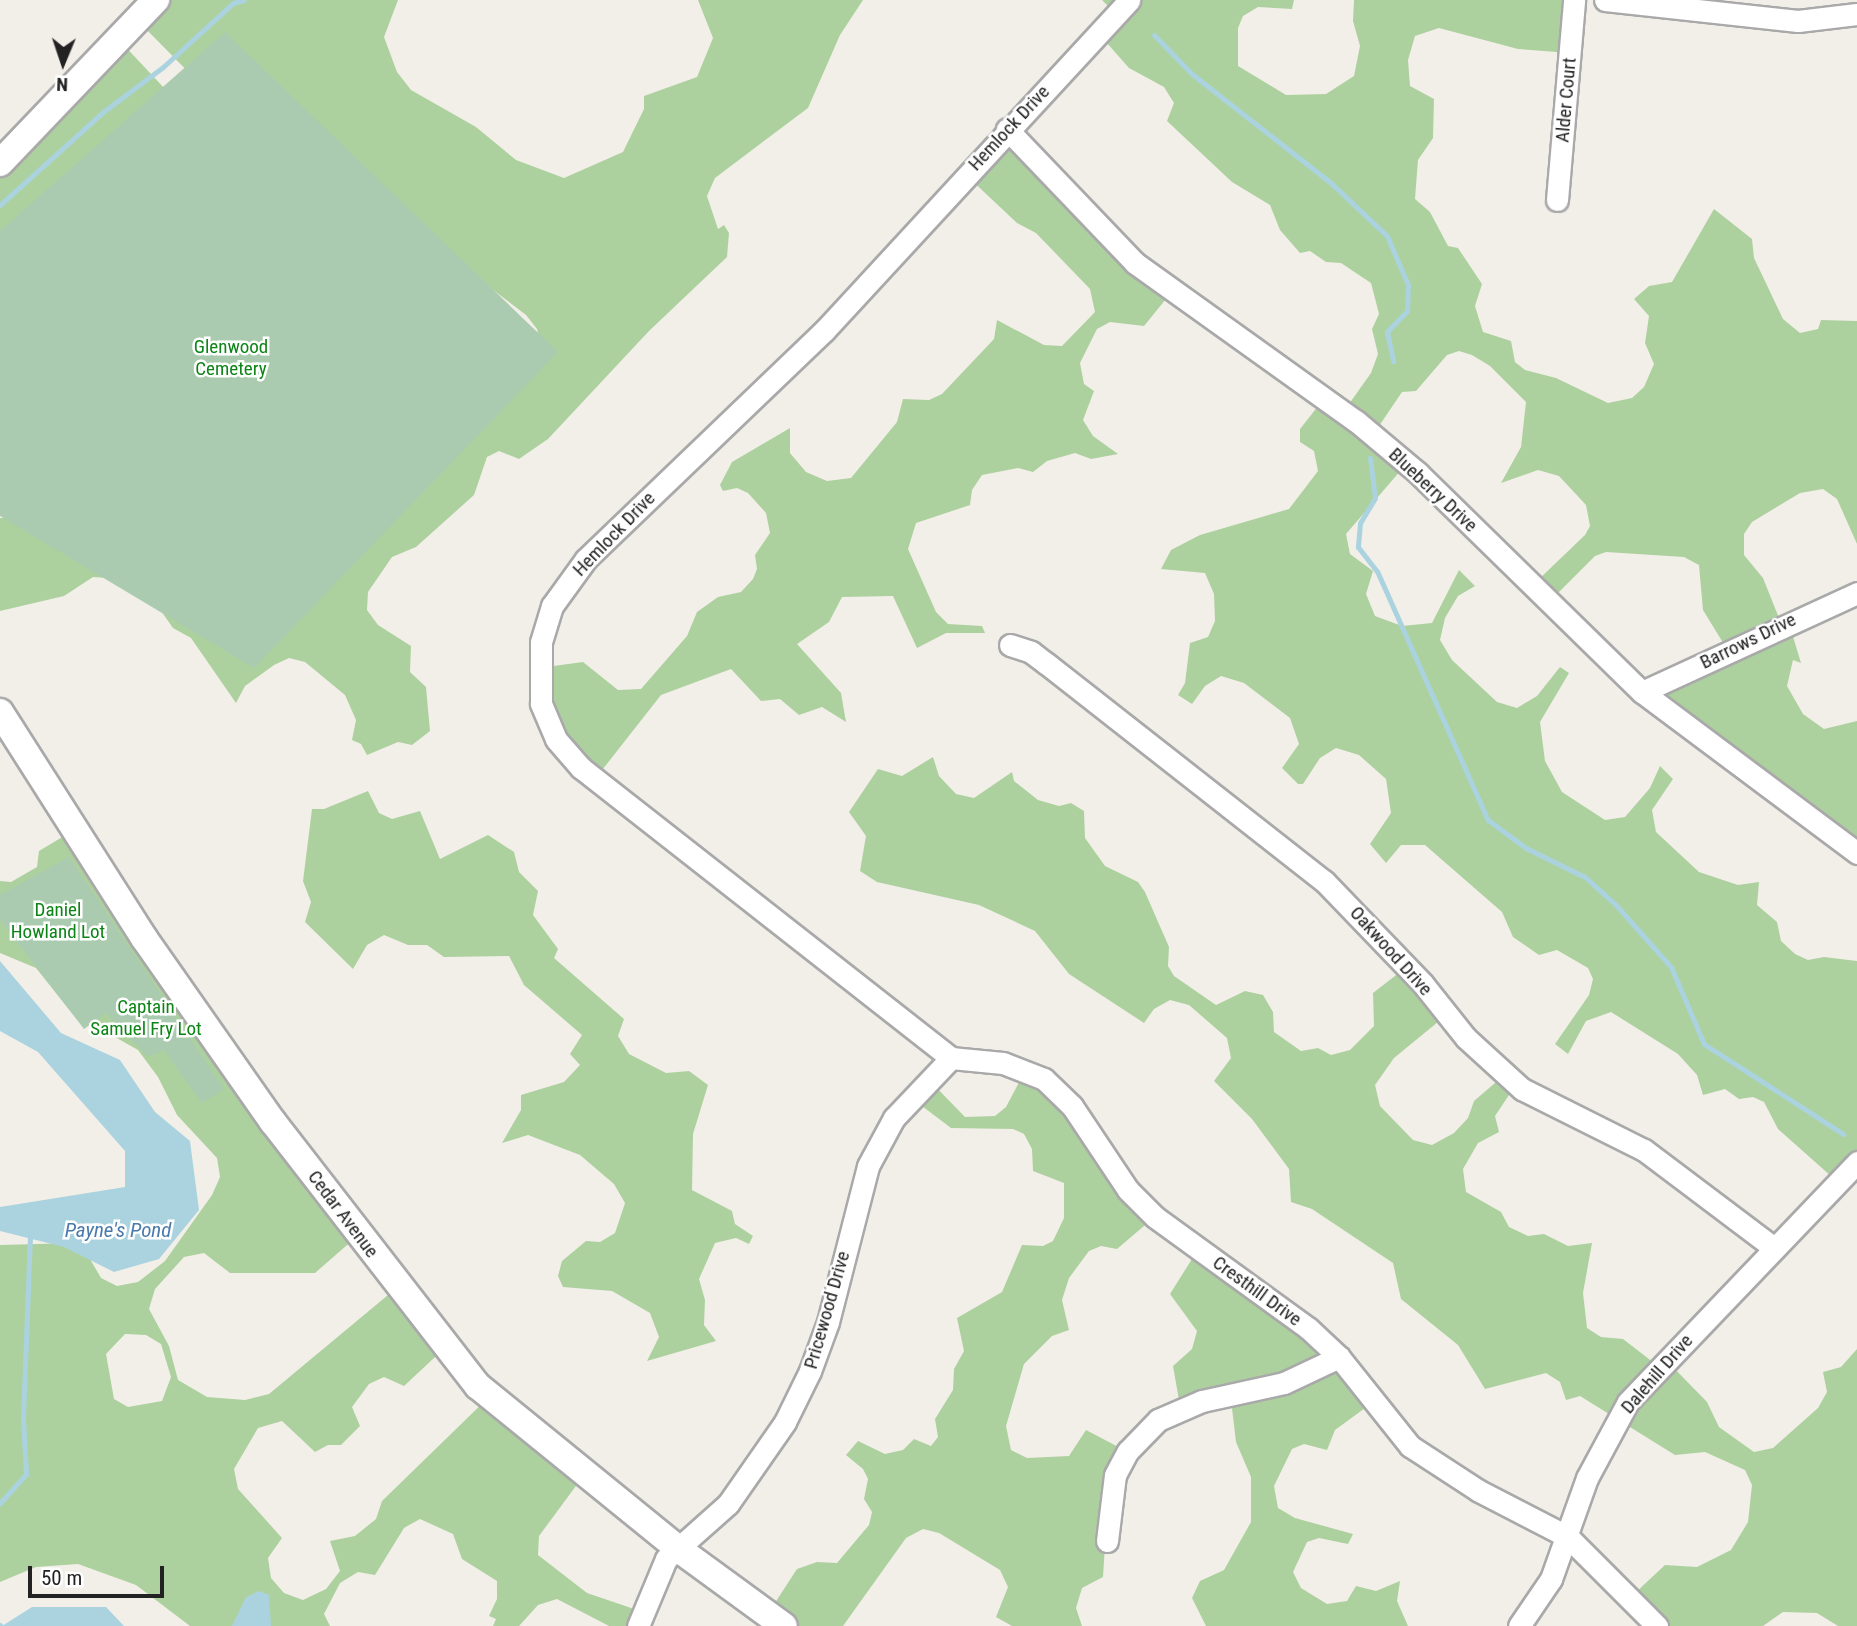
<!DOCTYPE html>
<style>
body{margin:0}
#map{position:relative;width:1857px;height:1626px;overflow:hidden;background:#f2efe9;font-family:"Roboto Condensed",sans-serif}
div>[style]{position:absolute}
.forest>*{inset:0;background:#add19e}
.cemetery>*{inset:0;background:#aacbaf}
.water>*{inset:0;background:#aad3df}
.stream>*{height:5px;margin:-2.5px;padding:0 2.5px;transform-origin:2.5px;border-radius:2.5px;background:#aad3df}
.roads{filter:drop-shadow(2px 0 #a9a9a9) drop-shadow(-2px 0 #a9a9a9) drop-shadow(0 2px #a9a9a9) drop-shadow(0 -2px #a9a9a9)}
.minor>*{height:21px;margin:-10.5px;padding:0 10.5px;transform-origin:10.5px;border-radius:10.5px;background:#fff}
.tertiary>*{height:26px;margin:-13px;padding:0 13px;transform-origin:13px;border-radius:13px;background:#fff}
span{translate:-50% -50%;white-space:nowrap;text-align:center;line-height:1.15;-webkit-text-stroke:5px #fff;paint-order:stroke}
.street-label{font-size:19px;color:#222}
.park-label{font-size:19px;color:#0c8416}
.water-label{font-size:21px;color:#4a7aab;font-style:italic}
.north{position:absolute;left:28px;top:28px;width:70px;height:70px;-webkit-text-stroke:5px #fff;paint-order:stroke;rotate:182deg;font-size:19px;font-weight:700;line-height:28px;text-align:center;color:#222}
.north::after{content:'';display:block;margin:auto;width:24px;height:32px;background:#222;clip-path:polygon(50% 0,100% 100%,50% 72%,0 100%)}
.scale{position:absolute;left:28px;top:1566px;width:136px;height:32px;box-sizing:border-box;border:4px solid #222;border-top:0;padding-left:9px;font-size:21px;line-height:24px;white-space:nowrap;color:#222;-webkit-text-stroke:5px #fff;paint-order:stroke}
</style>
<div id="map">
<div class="forest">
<i style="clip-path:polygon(162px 0,398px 0,384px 37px,397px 72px,411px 90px,476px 127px,516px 160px,564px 178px,623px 152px,644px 109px,644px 96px,697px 77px,713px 38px,698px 0,863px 0,840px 35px,808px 108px,715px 178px,707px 196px,718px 229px,724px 225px,729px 233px,727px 257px,649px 331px,548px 439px,519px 459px,499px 451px,487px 457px,474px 495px,416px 547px,392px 557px,368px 592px,367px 610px,378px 625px,411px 646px,410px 672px,426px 687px,430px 731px,412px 745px,398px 742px,367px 755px,361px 744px,352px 740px,356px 720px,345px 695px,305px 662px,289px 658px,274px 665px,245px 686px,236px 703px,191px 638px,173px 628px,161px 611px,539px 338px,537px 329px,526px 315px,379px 203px,214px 98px,140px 23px)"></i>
<i style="clip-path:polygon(1102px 0,1294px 0,1292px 9px,1258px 7px,1243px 16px,1238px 28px,1238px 66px,1286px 95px,1326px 94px,1354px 76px,1360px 46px,1353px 21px,1354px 0,1574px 0,1570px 53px,1518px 49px,1439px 28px,1415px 36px,1408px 60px,1410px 86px,1434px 99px,1433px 138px,1418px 160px,1415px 199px,1430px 212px,1448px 246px,1458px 248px,1482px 284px,1475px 306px,1483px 332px,1511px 341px,1515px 362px,1525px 370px,1556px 378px,1608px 403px,1632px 398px,1644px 387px,1654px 364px,1645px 343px,1649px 316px,1634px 299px,1649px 286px,1672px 282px,1714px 209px,1752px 239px,1754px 258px,1783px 319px,1800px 333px,1818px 329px,1821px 320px,1857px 321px,1857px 544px,1837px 499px,1823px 489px,1800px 493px,1752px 522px,1744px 534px,1744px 555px,1763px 578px,1779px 618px,1788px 620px,1801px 663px,1793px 660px,1787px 686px,1803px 714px,1824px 729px,1857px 721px,1857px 842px,1661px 695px,1725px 646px,1703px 610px,1699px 565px,1684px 557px,1606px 552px,1595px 556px,1552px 599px,1537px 581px,1585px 535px,1590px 526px,1586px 505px,1559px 476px,1538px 470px,1501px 483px,1521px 447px,1526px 402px,1490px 366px,1472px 355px,1459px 351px,1447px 355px,1416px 391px,1402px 392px,1379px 426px,1376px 433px,1408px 462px,1346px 534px,1350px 554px,1373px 571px,1366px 594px,1375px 616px,1402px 626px,1432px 623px,1459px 570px,1475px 586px,1458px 596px,1445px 618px,1440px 640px,1452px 660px,1497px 702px,1517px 708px,1537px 696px,1560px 667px,1569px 673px,1540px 722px,1545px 761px,1562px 792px,1605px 820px,1625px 817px,1650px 788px,1660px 766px,1673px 779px,1652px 810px,1656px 832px,1699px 872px,1738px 885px,1759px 882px,1757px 905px,1777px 922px,1781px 941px,1795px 954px,1808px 960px,1824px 957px,1857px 961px,1857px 1158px,1832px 1177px,1778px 1129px,1764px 1102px,1753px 1097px,1739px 1099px,1725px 1089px,1703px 1095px,1697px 1075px,1678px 1054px,1611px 1012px,1586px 1021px,1568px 1054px,1555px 1044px,1589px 995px,1593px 979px,1588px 968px,1557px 950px,1539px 955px,1513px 937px,1502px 912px,1425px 845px,1401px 845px,1386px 863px,1370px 844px,1391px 813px,1386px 779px,1359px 755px,1336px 748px,1320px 758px,1303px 784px,1298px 784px,1282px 768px,1299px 744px,1290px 718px,1244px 683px,1221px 676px,1205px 686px,1192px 704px,1178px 695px,1185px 683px,1190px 643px,1208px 637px,1215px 621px,1214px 594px,1205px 573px,1161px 569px,1171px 550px,1200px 535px,1289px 509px,1318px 471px,1314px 451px,1300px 442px,1300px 429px,1326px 396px,1349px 404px,1371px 373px,1378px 354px,1372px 329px,1379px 314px,1371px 283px,1341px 263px,1326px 262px,1310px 251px,1300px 253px,1280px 230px,1270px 205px,1232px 182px,1167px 121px,1174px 103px,1164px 87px,1129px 68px,1098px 33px,1116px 14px)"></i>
<i style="clip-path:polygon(120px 41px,197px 123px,0 314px,0 165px)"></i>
<i style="clip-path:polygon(1008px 130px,1170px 294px,1144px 326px,1110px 322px,1097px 329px,1080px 363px,1084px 384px,1094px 391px,1083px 420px,1093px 436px,1118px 454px,1091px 459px,1075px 453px,1047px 461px,1033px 472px,1018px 468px,982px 475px,972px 490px,970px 505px,916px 523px,908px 549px,936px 612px,948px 624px,982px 626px,985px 633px,946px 633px,917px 648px,893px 596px,842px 597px,829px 622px,797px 644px,841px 693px,846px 722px,822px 707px,799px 715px,780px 699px,761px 701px,731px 669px,661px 695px,599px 774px,552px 722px,546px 667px,583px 662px,618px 690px,641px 689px,687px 636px,697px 612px,718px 597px,741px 592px,753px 579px,757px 569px,755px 555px,770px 533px,766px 513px,748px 493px,737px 488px,723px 491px,720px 485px,732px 462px,790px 428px,790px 453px,806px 472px,827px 481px,851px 478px,897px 422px,903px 399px,929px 400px,942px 394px,994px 339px,997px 320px,1044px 345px,1062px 346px,1095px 312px,1090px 289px,1036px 233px,1017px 223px,967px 176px)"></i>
<i style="clip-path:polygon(0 518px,34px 518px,121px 579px,93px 577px,64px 596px,0 611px)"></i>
<i style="clip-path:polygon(933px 757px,939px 776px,956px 794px,974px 798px,1012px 772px,1014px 781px,1038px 800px,1059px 806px,1071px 803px,1084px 811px,1085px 838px,1105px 866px,1138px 882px,1145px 892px,1169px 947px,1168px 966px,1174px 976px,1216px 1005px,1245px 991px,1263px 995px,1273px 1012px,1274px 1032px,1301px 1051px,1318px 1048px,1331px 1055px,1350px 1050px,1374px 1026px,1373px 993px,1409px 965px,1444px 1017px,1394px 1058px,1375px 1085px,1380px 1106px,1413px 1140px,1432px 1145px,1454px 1133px,1468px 1118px,1474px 1101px,1510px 1070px,1519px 1080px,1495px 1116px,1499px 1132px,1478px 1143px,1463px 1169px,1466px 1192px,1501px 1212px,1509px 1227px,1528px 1236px,1544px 1234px,1568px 1246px,1592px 1243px,1583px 1293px,1587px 1328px,1601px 1337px,1623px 1339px,1658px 1366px,1667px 1361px,1707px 1402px,1719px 1427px,1754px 1452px,1773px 1448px,1818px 1408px,1827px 1392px,1823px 1372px,1841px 1367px,1857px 1349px,1857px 1626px,1838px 1626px,1817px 1613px,1783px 1612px,1763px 1626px,1656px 1626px,1634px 1594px,1665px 1565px,1697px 1567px,1731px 1550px,1748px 1522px,1752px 1485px,1745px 1470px,1705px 1452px,1675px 1455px,1580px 1396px,1566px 1400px,1560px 1382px,1546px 1373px,1485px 1389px,1458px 1345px,1401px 1299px,1393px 1263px,1312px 1209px,1291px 1202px,1289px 1169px,1252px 1119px,1214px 1081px,1231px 1058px,1227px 1038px,1189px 1005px,1170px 1000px,1154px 1009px,1144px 1023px,1069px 974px,1035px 931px,979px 905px,877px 882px,860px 871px,866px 836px,849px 812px,878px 769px,902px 776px)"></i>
<i style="clip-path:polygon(368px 791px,379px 813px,392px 819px,420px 811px,440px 859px,488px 835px,514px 852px,519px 872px,538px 891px,533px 915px,558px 949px,554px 958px,624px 1019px,618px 1036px,629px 1054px,666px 1073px,689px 1071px,708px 1085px,693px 1134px,692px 1190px,732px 1211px,735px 1224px,753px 1236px,749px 1244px,736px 1238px,715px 1243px,699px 1279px,705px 1300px,704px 1325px,716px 1341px,647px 1361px,659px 1337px,650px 1313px,612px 1291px,563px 1287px,558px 1276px,562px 1261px,586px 1241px,600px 1242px,615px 1233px,625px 1203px,614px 1184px,580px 1155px,528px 1135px,502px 1143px,521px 1110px,521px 1095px,564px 1082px,580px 1065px,570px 1054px,582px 1035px,524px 985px,509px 956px,444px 957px,427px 945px,408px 945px,384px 935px,367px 945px,353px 969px,305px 922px,311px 902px,303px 881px,312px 809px,324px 809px)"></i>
<i style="clip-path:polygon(evenodd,74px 830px,362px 1232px,315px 1273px,230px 1273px,204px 1253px,184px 1257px,155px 1289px,149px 1309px,169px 1346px,178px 1380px,207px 1397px,245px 1400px,269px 1394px,400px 1285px,448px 1345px,404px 1386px,384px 1377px,369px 1384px,352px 1407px,360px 1426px,341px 1445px,328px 1445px,315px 1452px,282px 1421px,258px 1428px,234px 1469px,238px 1489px,282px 1538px,268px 1558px,271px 1578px,284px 1593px,303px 1600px,326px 1589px,340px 1571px,330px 1541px,355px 1536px,376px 1519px,382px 1501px,492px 1394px,587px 1471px,539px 1536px,538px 1555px,587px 1593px,643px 1612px,639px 1626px,609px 1626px,557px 1599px,538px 1605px,519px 1626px,493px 1626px,496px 1619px,489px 1616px,497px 1599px,497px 1581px,462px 1559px,453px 1534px,420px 1519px,404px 1528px,375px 1575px,358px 1572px,340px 1583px,324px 1614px,330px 1626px,190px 1626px,136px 1585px,78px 1564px,36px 1567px,0 1582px,0 1245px,75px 1243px,86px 1252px,101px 1278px,117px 1286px,138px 1282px,165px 1261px,212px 1195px,220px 1177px,217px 1158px,177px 1115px,158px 1077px,138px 1050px,71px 1012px,36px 968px,0 953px,0 881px,11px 882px,37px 867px,39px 851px,74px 830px,125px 1334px,146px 1335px,161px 1344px,171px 1377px,162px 1401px,128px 1407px,114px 1399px,106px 1354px,125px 1334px)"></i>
<i style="clip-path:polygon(1024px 1073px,1035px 1075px,1151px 1220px,1117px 1249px,1101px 1246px,1089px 1251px,1069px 1278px,1062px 1300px,1069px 1330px,1052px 1336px,1024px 1364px,1006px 1426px,1011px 1450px,1027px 1458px,1069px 1456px,1086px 1430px,1128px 1452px,1105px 1545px,1103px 1577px,1082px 1588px,1076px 1608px,1082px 1626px,1012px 1626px,996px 1617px,1008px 1587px,1000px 1570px,939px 1533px,923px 1529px,906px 1538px,843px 1626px,798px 1626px,771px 1609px,797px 1569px,817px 1562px,837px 1563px,869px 1525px,872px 1512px,864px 1499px,868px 1479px,863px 1469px,846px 1455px,858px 1441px,885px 1454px,903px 1450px,914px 1439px,931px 1446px,938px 1437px,935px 1419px,953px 1390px,954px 1369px,964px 1351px,957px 1318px,1002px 1292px,1022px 1245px,1043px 1246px,1053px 1241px,1064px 1218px,1064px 1183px,1033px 1171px,1032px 1149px,1024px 1134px,1013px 1129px,951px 1128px,914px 1100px,930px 1081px,965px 1117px,995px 1116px,1006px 1107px)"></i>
<i style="clip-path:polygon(1197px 1251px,1283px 1310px,1372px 1403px,1335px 1430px,1327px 1450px,1304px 1444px,1292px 1449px,1274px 1486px,1278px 1508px,1295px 1518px,1353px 1534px,1348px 1544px,1319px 1538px,1307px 1542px,1293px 1572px,1301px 1588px,1327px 1604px,1347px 1601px,1356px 1586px,1376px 1591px,1400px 1581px,1397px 1601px,1408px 1626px,1206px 1626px,1192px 1598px,1200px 1581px,1224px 1570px,1251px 1522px,1251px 1477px,1236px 1442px,1231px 1400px,1180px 1406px,1173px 1366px,1192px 1349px,1197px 1331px,1170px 1294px)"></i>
</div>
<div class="cemetery">
<i style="clip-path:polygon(225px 32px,558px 352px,254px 668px,0 516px,0 231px)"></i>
<i style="clip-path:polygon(69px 857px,224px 1089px,202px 1103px,164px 1050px,148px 1057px,106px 1013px,84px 1029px,0 920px,0 895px)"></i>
</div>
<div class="water">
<i style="clip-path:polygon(0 961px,61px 1033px,120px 1060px,155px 1112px,190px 1141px,199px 1210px,159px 1259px,114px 1272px,64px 1247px,0 1231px,0 1207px,125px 1187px,125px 1151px,38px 1052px,0 1031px)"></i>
<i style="clip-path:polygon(259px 1591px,269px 1595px,271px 1626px,232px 1626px,246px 1597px)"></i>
<i style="clip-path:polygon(32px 1607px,106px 1607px,124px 1626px,2px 1626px)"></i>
</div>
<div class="stream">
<i style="left:1154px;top:35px;width:54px;rotate:45.7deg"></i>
<i style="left:1192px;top:74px;width:177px;rotate:38.1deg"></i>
<i style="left:1331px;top:183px;width:77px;rotate:43.4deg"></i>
<i style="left:1387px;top:236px;width:53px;rotate:66.8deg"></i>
<i style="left:1408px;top:285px;width:26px;rotate:92deg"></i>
<i style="left:1407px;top:311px;width:29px;rotate:134deg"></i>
<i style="left:1387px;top:332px;width:30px;rotate:78deg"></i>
<i style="left:0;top:205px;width:139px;rotate:-42.1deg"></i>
<i style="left:103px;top:112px;width:75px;rotate:-36.9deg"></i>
<i style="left:163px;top:67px;width:95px;rotate:-42.4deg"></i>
<i style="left:233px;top:3px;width:11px;rotate:-15deg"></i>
<i style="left:1370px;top:458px;width:40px;rotate:82.9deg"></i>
<i style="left:1375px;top:498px;width:29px;rotate:121deg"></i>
<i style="left:1360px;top:523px;width:24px;rotate:95deg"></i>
<i style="left:1358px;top:547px;width:31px;rotate:52deg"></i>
<i style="left:1377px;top:571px;width:273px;rotate:66deg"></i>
<i style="left:1488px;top:820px;width:47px;rotate:36.4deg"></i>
<i style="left:1526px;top:848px;width:66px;rotate:26.2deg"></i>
<i style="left:1585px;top:877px;width:42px;rotate:42.1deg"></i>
<i style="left:1616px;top:905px;width:83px;rotate:48.4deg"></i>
<i style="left:1671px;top:967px;width:84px;rotate:66.8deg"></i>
<i style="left:1704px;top:1044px;width:166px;rotate:32.9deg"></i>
<i style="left:0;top:1503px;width:39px;rotate:-48deg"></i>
<i style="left:26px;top:1474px;width:56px;rotate:-93.1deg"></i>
<i style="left:23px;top:1418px;width:180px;rotate:-87.8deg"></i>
<i style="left:30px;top:1238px;width:6px;rotate:-45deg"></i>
<i style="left:0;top:1625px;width:1px;rotate:90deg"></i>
</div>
<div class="roads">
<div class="minor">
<i style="left:1605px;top:0;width:194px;rotate:6.2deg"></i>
<i style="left:1798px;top:21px;width:59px;rotate:-6.8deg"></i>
<i style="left:1007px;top:129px;width:185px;rotate:46.3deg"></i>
<i style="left:1135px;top:263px;width:272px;rotate:35.6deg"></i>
<i style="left:1356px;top:421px;width:81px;rotate:40deg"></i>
<i style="left:1418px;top:473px;width:313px;rotate:44.4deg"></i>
<i style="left:1642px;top:692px;width:269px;rotate:36.8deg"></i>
<i style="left:1557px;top:200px;width:201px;rotate:-85.1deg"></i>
<i style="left:1010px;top:645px;width:22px;rotate:18deg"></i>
<i style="left:1031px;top:652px;width:20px;rotate:37deg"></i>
<i style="left:1047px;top:664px;width:352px;rotate:38.1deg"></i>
<i style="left:1324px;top:881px;width:143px;rotate:46.1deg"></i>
<i style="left:1423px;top:984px;width:69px;rotate:51.5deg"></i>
<i style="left:1466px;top:1038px;width:76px;rotate:42.3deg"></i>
<i style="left:1522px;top:1089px;width:136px;rotate:26.6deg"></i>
<i style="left:1644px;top:1150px;width:163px;rotate:37deg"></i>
<i style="left:1642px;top:692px;width:237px;rotate:-24.7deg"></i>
<i style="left:951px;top:1058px;width:470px;rotate:-141.9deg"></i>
<i style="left:581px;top:768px;width:38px;rotate:-131deg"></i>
<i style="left:556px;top:739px;width:39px;rotate:-113deg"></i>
<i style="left:541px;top:703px;width:61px;rotate:-90deg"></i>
<i style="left:541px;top:642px;width:38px;rotate:-73deg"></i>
<i style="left:552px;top:606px;width:58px;rotate:-54.1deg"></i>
<i style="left:586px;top:559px;width:330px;rotate:-43.8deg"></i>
<i style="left:824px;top:331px;width:450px;rotate:-47.3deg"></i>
<i style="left:951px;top:1058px;width:52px;rotate:5.5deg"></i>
<i style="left:1003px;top:1063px;width:44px;rotate:21.3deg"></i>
<i style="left:1044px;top:1079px;width:39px;rotate:44deg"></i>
<i style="left:1072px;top:1106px;width:101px;rotate:56.3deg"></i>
<i style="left:1128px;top:1190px;width:38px;rotate:45deg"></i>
<i style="left:1155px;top:1217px;width:189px;rotate:36deg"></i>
<i style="left:1308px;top:1328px;width:42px;rotate:43.1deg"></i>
<i style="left:1339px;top:1357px;width:114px;rotate:51.4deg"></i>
<i style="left:1410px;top:1446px;width:82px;rotate:33.1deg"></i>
<i style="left:1479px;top:1491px;width:100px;rotate:27.3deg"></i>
<i style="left:1568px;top:1537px;width:126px;rotate:45deg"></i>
<i style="left:1107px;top:1541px;width:66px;rotate:-83.1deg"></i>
<i style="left:1115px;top:1475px;width:27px;rotate:-62deg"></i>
<i style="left:1128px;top:1451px;width:43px;rotate:-45.9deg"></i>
<i style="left:1158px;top:1420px;width:48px;rotate:-23.4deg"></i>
<i style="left:1202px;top:1401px;width:84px;rotate:-12.4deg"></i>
<i style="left:1284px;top:1383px;width:61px;rotate:-25.3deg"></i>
<i style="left:638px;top:1626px;width:73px;rotate:-67.3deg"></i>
<i style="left:666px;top:1559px;width:83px;rotate:-41.6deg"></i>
<i style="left:728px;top:1504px;width:100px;rotate:-55.2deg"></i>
<i style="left:785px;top:1422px;width:57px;rotate:-63.9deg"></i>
<i style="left:810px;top:1371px;width:52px;rotate:-69.8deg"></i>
<i style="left:828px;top:1322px;width:161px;rotate:-75.6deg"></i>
<i style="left:868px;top:1166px;width:55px;rotate:-61.6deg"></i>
<i style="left:894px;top:1118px;width:83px;rotate:-46.5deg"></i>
<i style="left:1519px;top:1626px;width:57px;rotate:-55.8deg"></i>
<i style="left:1551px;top:1579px;width:107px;rotate:-70.4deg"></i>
<i style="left:1587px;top:1478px;width:86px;rotate:-61.7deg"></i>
<i style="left:1628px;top:1402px;width:332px;rotate:-46.3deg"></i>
</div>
<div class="tertiary">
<i style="left:0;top:163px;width:226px;rotate:-46.3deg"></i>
<i style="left:0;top:712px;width:268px;rotate:57.5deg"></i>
<i style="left:144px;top:938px;width:225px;rotate:55deg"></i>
<i style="left:273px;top:1122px;width:334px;rotate:52.2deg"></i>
<i style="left:478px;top:1386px;width:257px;rotate:39.1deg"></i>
<i style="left:677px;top:1548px;width:132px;rotate:36.1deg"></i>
</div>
</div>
<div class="street-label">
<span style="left:1566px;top:100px;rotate:-85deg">Alder Court</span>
<span style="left:1009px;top:128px;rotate:-47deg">Hemlock Drive</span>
<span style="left:1433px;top:490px;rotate:43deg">Blueberry Drive</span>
<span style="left:614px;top:534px;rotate:-46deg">Hemlock Drive</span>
<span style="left:1748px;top:641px;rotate:-26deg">Barrows Drive</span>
<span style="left:1391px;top:951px;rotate:48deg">Oakwood Drive</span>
<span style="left:343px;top:1214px;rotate:53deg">Cedar Avenue</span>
<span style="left:1257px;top:1291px;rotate:36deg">Cresthill Drive</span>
<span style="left:827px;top:1310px;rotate:-74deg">Pricewood Drive</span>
<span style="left:1657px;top:1374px;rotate:-49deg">Dalehill Drive</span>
</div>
<div class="park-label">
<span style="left:231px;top:358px">Glenwood<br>Cemetery</span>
<span style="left:58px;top:921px">Daniel<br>Howland Lot</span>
<span style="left:146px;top:1018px">Captain<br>Samuel Fry Lot</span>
</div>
<div class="water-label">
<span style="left:118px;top:1230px">Payne's Pond</span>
</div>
<div class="north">N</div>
<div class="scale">50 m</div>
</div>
